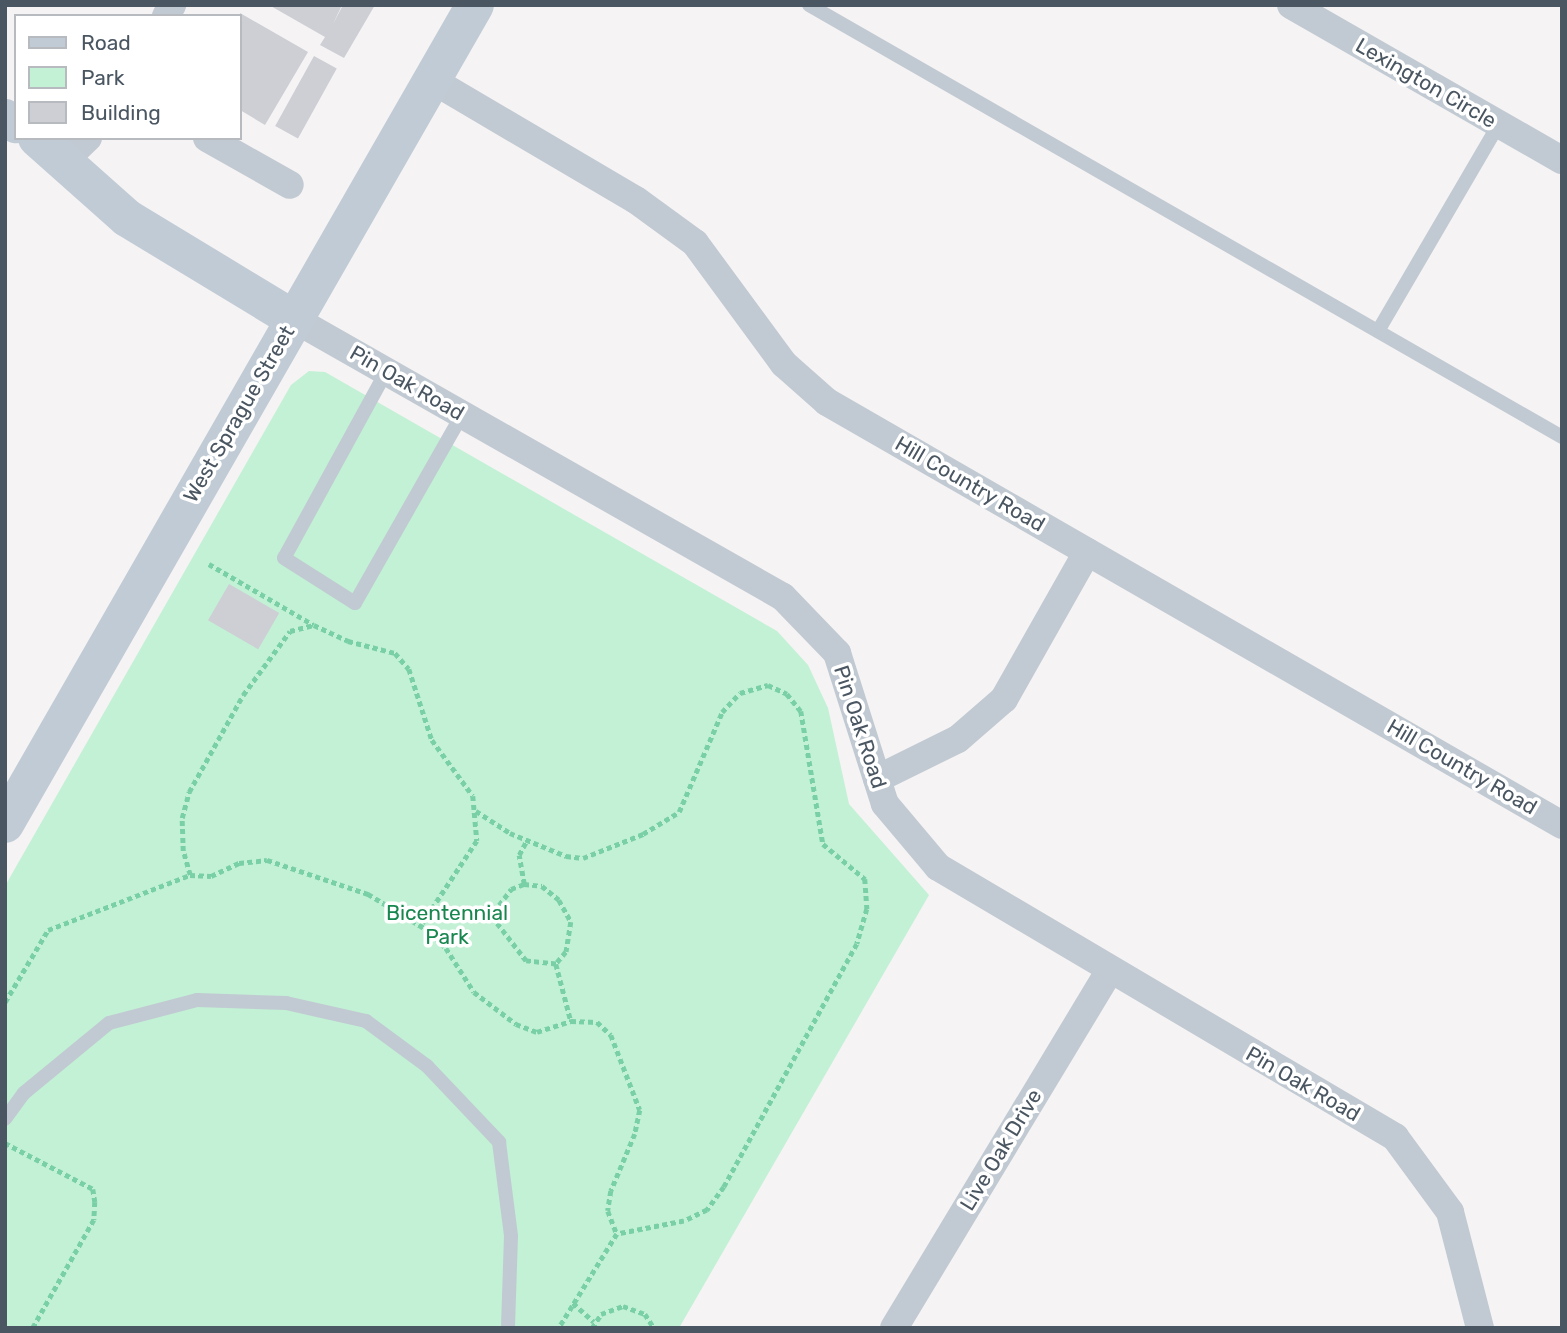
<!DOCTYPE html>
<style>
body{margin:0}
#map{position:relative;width:1567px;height:1333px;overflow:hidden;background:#f5f3f3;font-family:Rubik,sans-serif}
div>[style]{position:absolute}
.green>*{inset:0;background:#c3f1d5}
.building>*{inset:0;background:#cdcfd5;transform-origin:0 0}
.path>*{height:4.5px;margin-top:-2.25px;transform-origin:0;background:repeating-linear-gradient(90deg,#7ad0a6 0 5px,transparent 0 8.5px)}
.lane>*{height:14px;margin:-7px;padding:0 7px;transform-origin:7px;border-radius:7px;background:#c1cad2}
.street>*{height:28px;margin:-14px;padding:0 14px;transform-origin:14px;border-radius:14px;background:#c1cad2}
.secondary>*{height:38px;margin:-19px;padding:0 19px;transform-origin:19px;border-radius:19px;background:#c1cbd6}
span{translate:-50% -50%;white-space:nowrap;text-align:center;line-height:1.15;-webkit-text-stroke:7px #fff;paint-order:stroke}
.street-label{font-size:21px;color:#4a5661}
.park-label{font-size:21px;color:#17864f}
.frame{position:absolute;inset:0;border:7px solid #4a5661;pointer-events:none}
.legend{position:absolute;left:14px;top:14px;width:228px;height:126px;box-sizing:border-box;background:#fff;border:2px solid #b7bbc0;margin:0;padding:9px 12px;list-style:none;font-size:21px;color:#4a5661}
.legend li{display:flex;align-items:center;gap:14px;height:35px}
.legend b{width:35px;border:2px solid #b7bbc0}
</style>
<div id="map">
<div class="green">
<i style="clip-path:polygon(309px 371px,325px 372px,777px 631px,808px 665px,828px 708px,849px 804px,929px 895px,679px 1328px,5px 1328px,5px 886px,291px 385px)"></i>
</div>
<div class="building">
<i style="clip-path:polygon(269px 5px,342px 5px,333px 24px,343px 5px,375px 5px,344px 58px,320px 45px,325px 37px)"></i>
<i style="clip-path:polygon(240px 13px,308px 52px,265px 125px,240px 110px)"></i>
<i style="left:314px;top:56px;width:26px;height:80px;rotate:29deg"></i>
<i style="left:229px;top:584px;width:58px;height:42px;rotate:30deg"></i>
</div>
<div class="path">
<i style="left:209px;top:564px;width:121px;rotate:30.2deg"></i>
<i style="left:476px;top:811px;width:40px;rotate:32.9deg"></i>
<i style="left:510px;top:833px;width:61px;rotate:22.3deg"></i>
<i style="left:566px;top:856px;width:17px;rotate:7deg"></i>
<i style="left:583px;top:858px;width:65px;rotate:-21.8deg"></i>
<i style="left:643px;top:834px;width:42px;rotate:-31.4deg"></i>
<i style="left:679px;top:812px;width:109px;rotate:-66.7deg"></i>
<i style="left:722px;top:712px;width:26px;rotate:-47deg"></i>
<i style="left:740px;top:693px;width:29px;rotate:-16deg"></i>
<i style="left:768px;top:685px;width:21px;rotate:25deg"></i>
<i style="left:787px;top:694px;width:22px;rotate:51deg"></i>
<i style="left:801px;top:711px;width:135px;rotate:80.6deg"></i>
<i style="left:823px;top:844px;width:55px;rotate:39.8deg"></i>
<i style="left:865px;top:879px;width:30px;rotate:86deg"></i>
<i style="left:867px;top:909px;width:36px;rotate:106deg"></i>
<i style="left:857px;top:944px;width:277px;rotate:118.7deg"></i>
<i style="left:724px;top:1187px;width:29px;rotate:126deg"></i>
<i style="left:707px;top:1210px;width:25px;rotate:154deg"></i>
<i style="left:684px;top:1221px;width:68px;rotate:169deg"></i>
<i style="left:617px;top:1234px;width:110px;rotate:121.7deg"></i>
<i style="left:190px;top:875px;width:25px;rotate:-106deg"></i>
<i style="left:183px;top:851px;width:33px;rotate:-92deg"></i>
<i style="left:182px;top:818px;width:27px;rotate:-75deg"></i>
<i style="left:189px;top:792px;width:111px;rotate:-60.9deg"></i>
<i style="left:243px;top:695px;width:79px;rotate:-53.7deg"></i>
<i style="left:290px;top:631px;width:25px;rotate:-14deg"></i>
<i style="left:314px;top:625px;width:38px;rotate:25deg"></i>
<i style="left:348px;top:641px;width:49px;rotate:14.3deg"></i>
<i style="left:395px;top:653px;width:21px;rotate:49deg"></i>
<i style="left:409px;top:669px;width:75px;rotate:72.1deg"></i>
<i style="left:432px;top:740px;width:69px;rotate:53.8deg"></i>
<i style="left:473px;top:796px;width:45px;rotate:84.9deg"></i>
<i style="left:477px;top:841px;width:103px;rotate:123.5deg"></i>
<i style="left:524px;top:884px;width:18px;rotate:6deg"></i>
<i style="left:542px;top:886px;width:22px;rotate:39deg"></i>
<i style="left:559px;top:900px;width:25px;rotate:61deg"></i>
<i style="left:571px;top:922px;width:30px;rotate:99deg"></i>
<i style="left:566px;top:952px;width:16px;rotate:130deg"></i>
<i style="left:556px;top:964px;width:30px;rotate:-174deg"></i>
<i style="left:526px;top:961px;width:51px;rotate:-127.8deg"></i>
<i style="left:495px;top:921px;width:16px;rotate:-76deg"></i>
<i style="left:499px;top:905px;width:20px;rotate:-53deg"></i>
<i style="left:511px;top:889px;width:14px;rotate:-21deg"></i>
<i style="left:524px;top:884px;width:29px;rotate:-100deg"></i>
<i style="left:519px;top:855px;width:17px;rotate:-62deg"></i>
<i style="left:556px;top:964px;width:59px;rotate:75.3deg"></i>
<i style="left:5px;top:1002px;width:84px;rotate:-59.2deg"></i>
<i style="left:48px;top:930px;width:152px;rotate:-21.2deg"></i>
<i style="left:190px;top:875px;width:21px;rotate:3deg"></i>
<i style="left:211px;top:876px;width:31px;rotate:-25deg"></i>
<i style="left:239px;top:863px;width:28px;rotate:-6deg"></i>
<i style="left:267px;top:860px;width:107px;rotate:18.6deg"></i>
<i style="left:368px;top:894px;width:71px;rotate:31.2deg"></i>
<i style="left:429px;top:931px;width:24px;rotate:45deg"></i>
<i style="left:446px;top:948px;width:52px;rotate:57.5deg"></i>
<i style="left:474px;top:992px;width:53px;rotate:37.3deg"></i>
<i style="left:516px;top:1024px;width:22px;rotate:21deg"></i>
<i style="left:537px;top:1032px;width:36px;rotate:-18deg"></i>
<i style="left:571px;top:1021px;width:26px;rotate:2deg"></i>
<i style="left:597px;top:1022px;width:19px;rotate:43deg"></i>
<i style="left:611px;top:1035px;width:80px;rotate:68.9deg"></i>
<i style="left:640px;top:1110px;width:25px;rotate:102deg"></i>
<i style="left:635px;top:1134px;width:62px;rotate:112.8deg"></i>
<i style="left:611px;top:1191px;width:20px;rotate:99deg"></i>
<i style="left:608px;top:1211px;width:25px;rotate:69deg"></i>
<i style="left:5px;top:1143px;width:99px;rotate:27.6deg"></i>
<i style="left:93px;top:1189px;width:13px;rotate:81deg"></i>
<i style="left:95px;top:1202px;width:18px;rotate:93deg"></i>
<i style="left:94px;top:1220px;width:124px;rotate:119.5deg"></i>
<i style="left:573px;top:1303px;width:28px;rotate:42deg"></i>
<i style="left:592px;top:1328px;width:17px;rotate:-57deg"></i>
<i style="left:601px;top:1314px;width:23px;rotate:-20deg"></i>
<i style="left:623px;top:1306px;width:23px;rotate:20deg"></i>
<i style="left:645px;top:1314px;width:17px;rotate:57deg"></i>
</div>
<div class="lane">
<i style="left:809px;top:5px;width:868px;rotate:29.84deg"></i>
<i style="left:1378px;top:331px;width:240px;rotate:-59.7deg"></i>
<i style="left:386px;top:372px;width:212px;rotate:118.7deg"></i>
<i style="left:284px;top:558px;width:84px;rotate:32.4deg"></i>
<i style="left:355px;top:603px;width:216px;rotate:-60.4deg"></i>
<i style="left:5px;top:1119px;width:32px;rotate:-54deg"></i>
<i style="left:24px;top:1093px;width:110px;rotate:-39.5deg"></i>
<i style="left:109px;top:1023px;width:91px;rotate:-14.6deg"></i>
<i style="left:197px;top:1000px;width:89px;rotate:1.9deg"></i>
<i style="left:286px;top:1003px;width:82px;rotate:12.7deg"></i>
<i style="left:366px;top:1021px;width:76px;rotate:36.4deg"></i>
<i style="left:427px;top:1066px;width:105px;rotate:46.5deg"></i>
<i style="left:499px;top:1142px;width:95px;rotate:82.7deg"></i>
<i style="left:511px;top:1236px;width:92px;rotate:91.9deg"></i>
</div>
<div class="street">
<i style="left:1291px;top:5px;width:312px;rotate:29.8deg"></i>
<i style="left:166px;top:16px;width:13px;rotate:-61deg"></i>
<i style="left:432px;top:80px;width:237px;rotate:30.5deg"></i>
<i style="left:636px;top:200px;width:73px;rotate:36.1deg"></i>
<i style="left:695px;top:243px;width:150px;rotate:53.7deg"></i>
<i style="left:784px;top:364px;width:57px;rotate:41.5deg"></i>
<i style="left:827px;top:402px;width:848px;rotate:29.92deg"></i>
<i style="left:207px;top:138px;width:95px;rotate:29.5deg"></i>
<i style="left:65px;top:160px;width:32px;rotate:-44deg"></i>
<i style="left:294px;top:319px;width:562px;rotate:29.62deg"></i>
<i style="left:783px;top:597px;width:78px;rotate:46deg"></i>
<i style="left:837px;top:653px;width:158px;rotate:72.4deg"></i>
<i style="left:885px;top:804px;width:82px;rotate:49.9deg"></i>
<i style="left:938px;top:867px;width:531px;rotate:30.58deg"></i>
<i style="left:1395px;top:1137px;width:93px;rotate:53.7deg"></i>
<i style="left:1450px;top:1212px;width:120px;rotate:75.5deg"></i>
<i style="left:877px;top:779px;width:90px;rotate:-26.3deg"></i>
<i style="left:958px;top:739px;width:61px;rotate:-41deg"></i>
<i style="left:1004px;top:699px;width:169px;rotate:-60.5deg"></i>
<i style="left:894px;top:1328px;width:416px;rotate:-58.9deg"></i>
</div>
<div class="secondary">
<i style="left:5px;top:118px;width:13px;rotate:29deg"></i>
<i style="left:37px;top:138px;width:120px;rotate:41.6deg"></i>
<i style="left:127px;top:218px;width:195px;rotate:31.2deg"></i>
<i style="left:5px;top:824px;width:944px;rotate:-60.15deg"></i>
</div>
<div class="street-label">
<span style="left:1426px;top:83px;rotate:30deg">Lexington Circle</span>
<span style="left:407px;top:383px;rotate:30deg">Pin Oak Road</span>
<span style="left:239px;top:414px;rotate:-60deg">West Sprague Street</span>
<span style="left:970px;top:484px;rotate:30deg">Hill Country Road</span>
<span style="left:860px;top:727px;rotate:72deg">Pin Oak Road</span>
<span style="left:1462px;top:767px;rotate:30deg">Hill Country Road</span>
<span style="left:1303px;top:1084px;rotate:30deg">Pin Oak Road</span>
<span style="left:1001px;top:1150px;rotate:-59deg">Live Oak Drive</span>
</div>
<div class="park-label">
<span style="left:447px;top:925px">Bicentennial<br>Park</span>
</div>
<div class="frame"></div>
<ul class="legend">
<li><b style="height:9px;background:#c1cbd6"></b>Road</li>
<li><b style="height:19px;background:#c3f1d5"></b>Park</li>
<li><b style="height:19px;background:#cdcfd5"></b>Building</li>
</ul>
</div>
